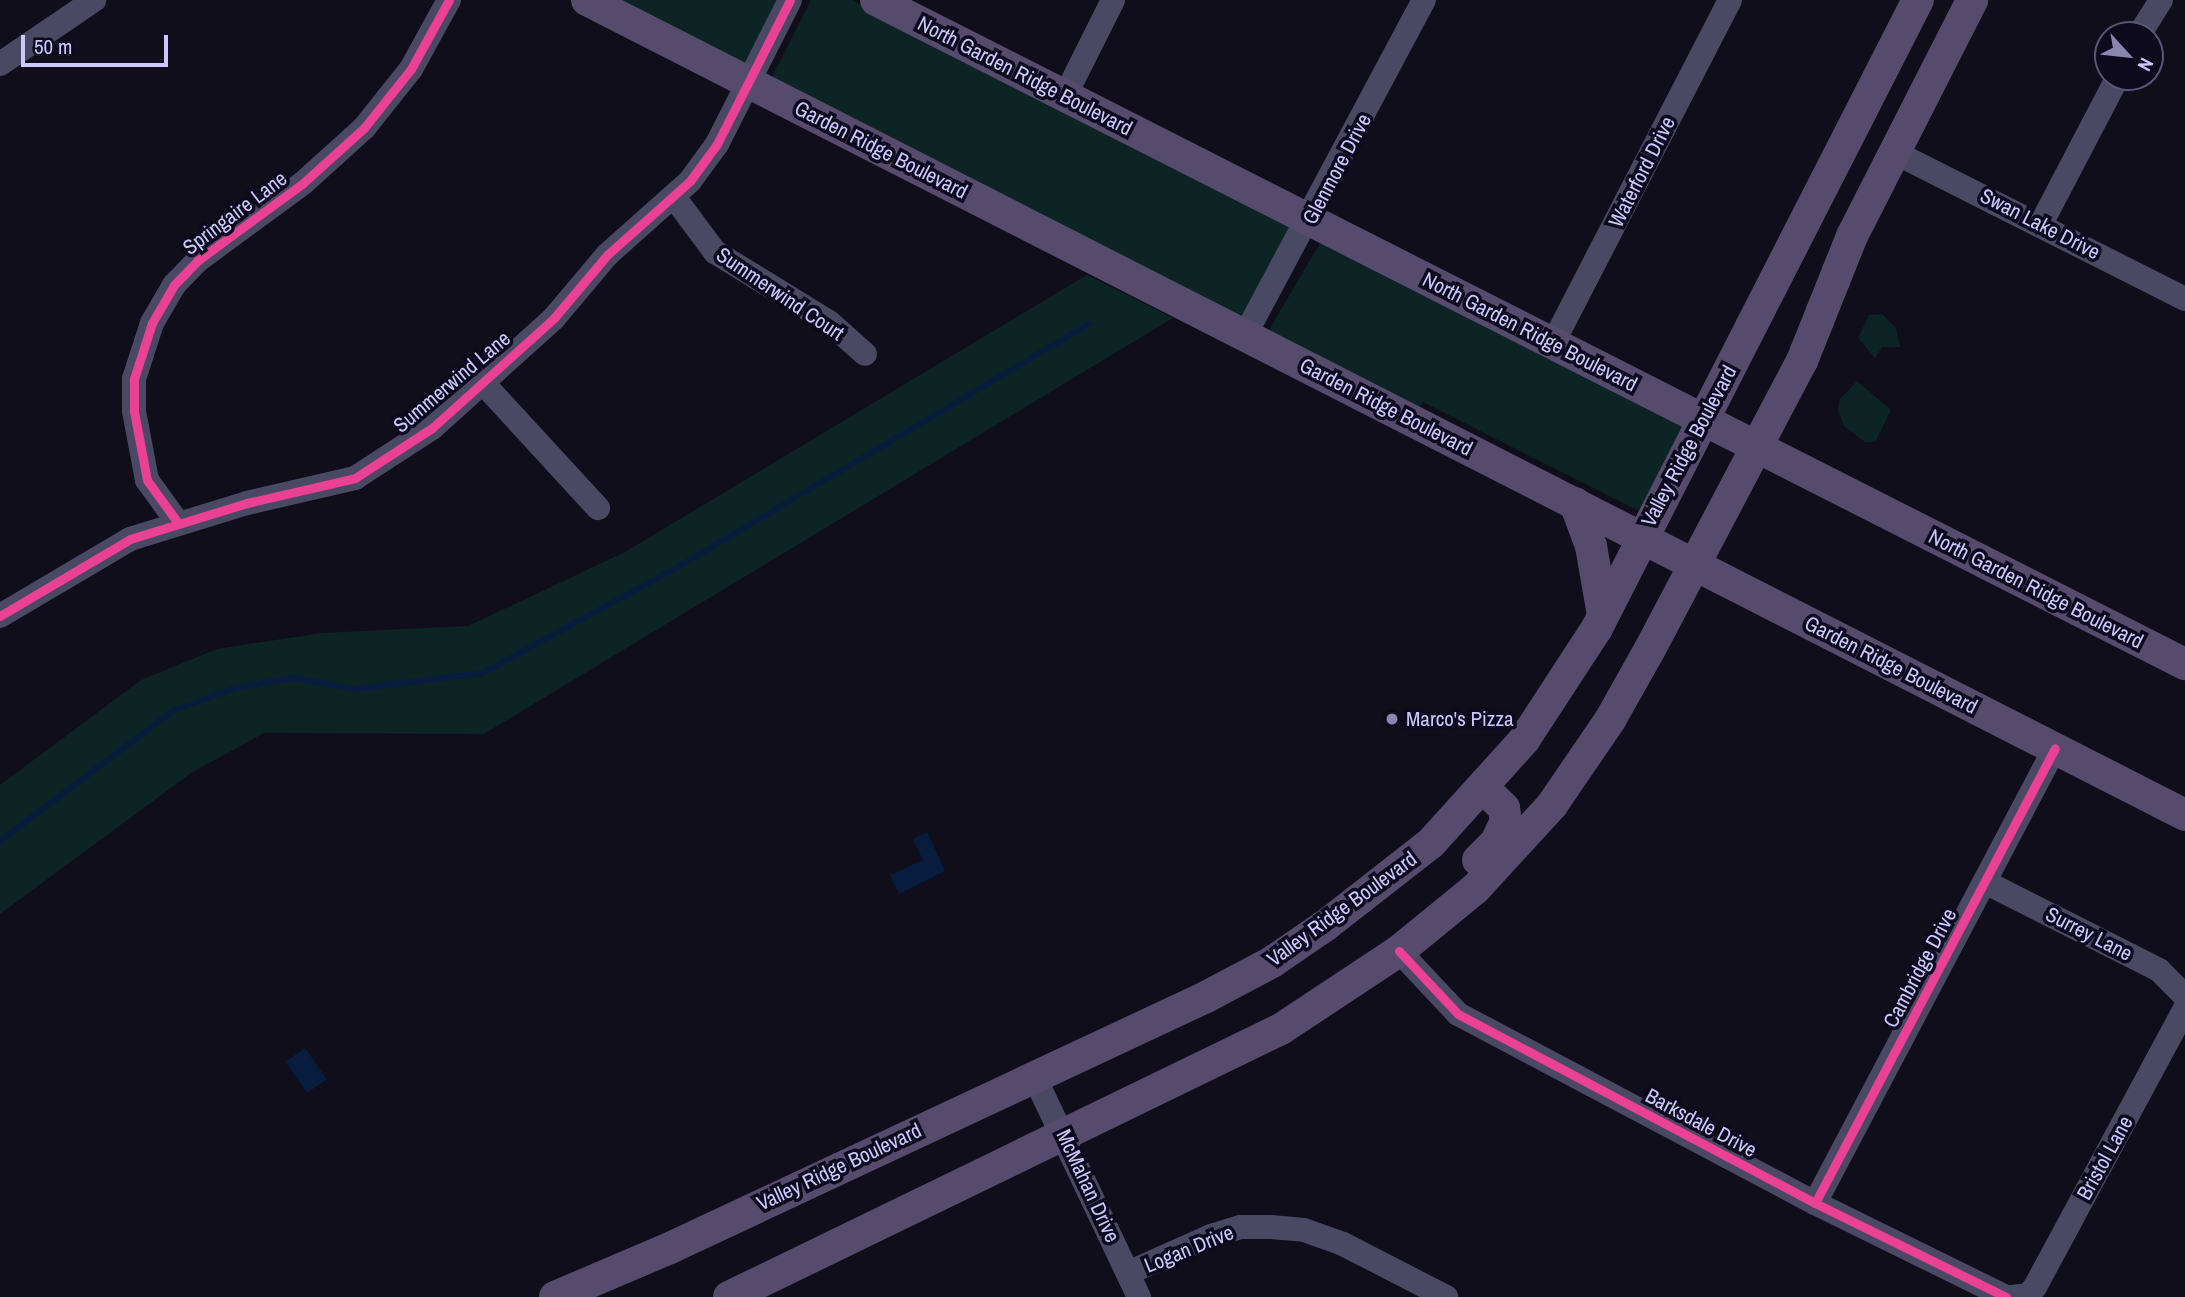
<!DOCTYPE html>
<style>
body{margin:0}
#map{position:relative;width:2185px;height:1297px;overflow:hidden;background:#100e1a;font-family:"Archivo Narrow",sans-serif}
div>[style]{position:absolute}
.green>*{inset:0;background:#0d2424}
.water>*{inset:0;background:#081d3d;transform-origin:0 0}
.stream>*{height:6px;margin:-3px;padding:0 3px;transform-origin:3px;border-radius:3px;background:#081d3d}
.minor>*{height:24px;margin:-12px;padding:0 12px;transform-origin:12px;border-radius:12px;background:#494963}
.major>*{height:32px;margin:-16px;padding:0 16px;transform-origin:16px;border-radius:16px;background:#574b6d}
.cycleway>*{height:9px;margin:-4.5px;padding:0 4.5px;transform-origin:4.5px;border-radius:4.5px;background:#ea4096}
.dots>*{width:19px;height:19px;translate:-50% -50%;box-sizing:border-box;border:4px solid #0d0a1e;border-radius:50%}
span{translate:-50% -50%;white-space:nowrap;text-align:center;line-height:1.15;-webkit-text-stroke:7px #0d0a1e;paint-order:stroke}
.street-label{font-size:21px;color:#cbc7ff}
.poi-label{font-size:21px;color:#cbc7ff}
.left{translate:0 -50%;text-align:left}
.north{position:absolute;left:2094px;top:21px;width:70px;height:70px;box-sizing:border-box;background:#0d0a1e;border:2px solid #595678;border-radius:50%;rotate:117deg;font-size:19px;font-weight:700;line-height:28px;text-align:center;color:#cbc7ff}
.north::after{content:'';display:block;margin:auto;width:24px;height:32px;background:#8a86af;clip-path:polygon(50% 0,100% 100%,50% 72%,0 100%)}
.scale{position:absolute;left:21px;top:35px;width:147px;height:32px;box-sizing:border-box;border:4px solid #cbc7ff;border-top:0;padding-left:9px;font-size:21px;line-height:24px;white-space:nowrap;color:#cbc7ff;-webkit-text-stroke:5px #0d0a1e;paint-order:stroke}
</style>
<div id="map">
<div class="green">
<i style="clip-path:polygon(614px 0,778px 0,743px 65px)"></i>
<i style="clip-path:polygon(811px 0,852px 0,1294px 223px,1242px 317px,771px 79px)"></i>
<i style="clip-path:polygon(1323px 238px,1688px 422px,1643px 513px,1423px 402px,1419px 408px,1268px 332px)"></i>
<i style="clip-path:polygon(1087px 275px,1173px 318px,484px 734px,264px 733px,191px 773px,0 914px,0 785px,141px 680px,217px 649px,322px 633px,468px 626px,625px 552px)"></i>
<i style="clip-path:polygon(1882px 314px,1896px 328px,1900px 347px,1882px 347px,1875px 358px,1858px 338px,1869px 315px)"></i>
<i style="clip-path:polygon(1857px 381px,1891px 410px,1875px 442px,1865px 442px,1844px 426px,1838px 410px,1840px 399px)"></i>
</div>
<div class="water">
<i style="clip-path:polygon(927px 832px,945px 871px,899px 894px,890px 875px,923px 860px,913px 839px)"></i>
<i style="left:305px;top:1048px;width:38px;height:24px;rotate:55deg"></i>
</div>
<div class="stream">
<i style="left:0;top:841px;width:218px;rotate:-37deg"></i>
<i style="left:174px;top:710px;width:65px;rotate:-19.8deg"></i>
<i style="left:235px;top:688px;width:60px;rotate:-9.6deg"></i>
<i style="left:294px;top:678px;width:61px;rotate:10.4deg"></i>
<i style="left:354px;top:689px;width:130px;rotate:-7.1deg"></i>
<i style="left:483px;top:673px;width:228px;rotate:-28.6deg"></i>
<i style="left:683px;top:564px;width:472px;rotate:-30.6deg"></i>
</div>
<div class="minor">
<i style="left:2139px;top:35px;width:41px;rotate:-57.8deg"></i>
<i style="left:0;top:64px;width:114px;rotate:-34.2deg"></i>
<i style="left:1065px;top:96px;width:107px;rotate:-63.4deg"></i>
<i style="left:1894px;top:152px;width:326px;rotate:26.8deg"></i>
<i style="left:674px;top:197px;width:69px;rotate:53.3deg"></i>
<i style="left:715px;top:252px;width:134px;rotate:31.6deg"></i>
<i style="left:829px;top:322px;width:48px;rotate:41.6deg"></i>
<i style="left:2041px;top:224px;width:166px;rotate:-62.4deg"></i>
<i style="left:1245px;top:335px;width:380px;rotate:-61.9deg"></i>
<i style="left:1553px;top:343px;width:386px;rotate:-62.7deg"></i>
<i style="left:483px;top:383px;width:170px;rotate:47.4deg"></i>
<i style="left:178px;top:523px;width:53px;rotate:-125.8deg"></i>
<i style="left:147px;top:480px;width:70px;rotate:-100.7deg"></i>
<i style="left:134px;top:411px;width:32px;rotate:-90deg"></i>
<i style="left:134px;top:379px;width:59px;rotate:-72.2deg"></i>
<i style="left:152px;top:323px;width:44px;rotate:-59.9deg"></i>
<i style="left:174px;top:285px;width:33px;rotate:-46deg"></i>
<i style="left:197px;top:261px;width:130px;rotate:-36.3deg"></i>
<i style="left:302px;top:184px;width:84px;rotate:-42.1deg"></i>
<i style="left:364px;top:128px;width:75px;rotate:-51.5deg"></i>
<i style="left:411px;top:69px;width:79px;rotate:-61.2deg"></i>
<i style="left:0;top:616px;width:151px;rotate:-30.6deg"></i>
<i style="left:130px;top:539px;width:122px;rotate:-17.1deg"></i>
<i style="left:247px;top:503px;width:111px;rotate:-13deg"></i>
<i style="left:355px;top:478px;width:92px;rotate:-33deg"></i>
<i style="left:432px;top:428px;width:164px;rotate:-42deg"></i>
<i style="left:554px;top:318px;width:82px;rotate:-49.9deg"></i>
<i style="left:607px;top:255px;width:111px;rotate:-41.7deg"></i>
<i style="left:690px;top:181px;width:46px;rotate:-53.9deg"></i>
<i style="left:717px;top:144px;width:161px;rotate:-63.1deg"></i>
<i style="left:1985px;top:882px;width:195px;rotate:26.8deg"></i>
<i style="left:2159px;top:970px;width:37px;rotate:45deg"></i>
<i style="left:1399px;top:951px;width:86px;rotate:46.9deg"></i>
<i style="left:1458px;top:1014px;width:404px;rotate:27.9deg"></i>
<i style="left:1815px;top:1203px;width:213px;rotate:26.2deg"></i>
<i style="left:1034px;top:1076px;width:245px;rotate:64.6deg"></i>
<i style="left:1815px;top:1203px;width:514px;rotate:-62.19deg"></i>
<i style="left:1128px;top:1273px;width:91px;rotate:-24deg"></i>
<i style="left:1211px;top:1236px;width:30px;rotate:-17deg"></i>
<i style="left:1240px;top:1227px;width:31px"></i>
<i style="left:1271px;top:1227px;width:33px;rotate:5deg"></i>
<i style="left:1304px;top:1230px;width:41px;rotate:19.7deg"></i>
<i style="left:1343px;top:1244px;width:116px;rotate:27.2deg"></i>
<i style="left:2012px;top:1297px;width:16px;rotate:-7deg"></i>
<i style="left:2028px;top:1295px;width:11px;rotate:-49deg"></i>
<i style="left:2035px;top:1287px;width:316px;rotate:-61.7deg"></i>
</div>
<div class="major">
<i style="left:587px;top:0;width:1794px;rotate:27.02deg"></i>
<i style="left:876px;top:0;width:1468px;rotate:26.9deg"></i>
<i style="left:1575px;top:503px;width:46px;rotate:69.6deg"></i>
<i style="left:1591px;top:546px;width:70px;rotate:80.1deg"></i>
<i style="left:1478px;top:860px;width:25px;rotate:-45deg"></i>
<i style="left:1496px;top:842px;width:23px;rotate:-65deg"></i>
<i style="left:1506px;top:821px;width:13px;rotate:-99deg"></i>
<i style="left:1504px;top:808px;width:29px;rotate:-136deg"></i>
<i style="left:555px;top:1297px;width:125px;rotate:-23.1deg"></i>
<i style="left:670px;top:1248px;width:592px;rotate:-25.09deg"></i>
<i style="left:1206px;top:997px;width:75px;rotate:-27.9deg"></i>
<i style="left:1272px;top:962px;width:65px;rotate:-34.4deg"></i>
<i style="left:1326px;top:925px;width:133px;rotate:-38deg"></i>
<i style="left:1431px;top:843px;width:139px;rotate:-47.9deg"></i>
<i style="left:1524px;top:740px;width:134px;rotate:-56.9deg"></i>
<i style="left:1597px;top:628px;width:705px;rotate:-62.93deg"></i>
<i style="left:729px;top:1297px;width:614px;rotate:-25.9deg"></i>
<i style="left:1281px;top:1029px;width:141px;rotate:-33.5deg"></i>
<i style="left:1399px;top:951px;width:99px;rotate:-39.3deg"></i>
<i style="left:1476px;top:888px;width:113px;rotate:-47.5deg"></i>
<i style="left:1552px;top:805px;width:103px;rotate:-55.7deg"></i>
<i style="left:1610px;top:720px;width:81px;rotate:-60.6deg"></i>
<i style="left:1650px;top:649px;width:326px;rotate:-62.2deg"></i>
<i style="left:1802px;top:361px;width:135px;rotate:-68.2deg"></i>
<i style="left:1852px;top:236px;width:265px;rotate:-63deg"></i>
</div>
<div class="cycleway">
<i style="left:178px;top:523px;width:53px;rotate:-125.8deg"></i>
<i style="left:147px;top:480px;width:70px;rotate:-100.7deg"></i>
<i style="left:134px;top:411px;width:32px;rotate:-90deg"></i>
<i style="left:134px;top:379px;width:59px;rotate:-72.2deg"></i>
<i style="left:152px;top:323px;width:44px;rotate:-59.9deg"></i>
<i style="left:174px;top:285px;width:33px;rotate:-46deg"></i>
<i style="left:197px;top:261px;width:130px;rotate:-36.3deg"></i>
<i style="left:302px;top:184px;width:84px;rotate:-42.1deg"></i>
<i style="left:364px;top:128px;width:75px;rotate:-51.5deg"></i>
<i style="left:411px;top:69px;width:79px;rotate:-61.2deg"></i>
<i style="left:0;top:616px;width:151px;rotate:-30.6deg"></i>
<i style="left:130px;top:539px;width:122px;rotate:-17.1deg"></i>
<i style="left:247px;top:503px;width:111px;rotate:-13deg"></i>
<i style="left:355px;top:478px;width:92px;rotate:-33deg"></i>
<i style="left:432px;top:428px;width:164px;rotate:-42deg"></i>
<i style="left:554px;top:318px;width:82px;rotate:-49.9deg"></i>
<i style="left:607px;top:255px;width:111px;rotate:-41.7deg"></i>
<i style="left:690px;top:181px;width:46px;rotate:-53.9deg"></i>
<i style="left:717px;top:144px;width:161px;rotate:-63.1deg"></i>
<i style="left:1399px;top:951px;width:86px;rotate:46.9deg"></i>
<i style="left:1458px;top:1014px;width:404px;rotate:27.9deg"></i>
<i style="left:1815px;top:1203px;width:213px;rotate:26.2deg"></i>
<i style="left:1815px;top:1203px;width:514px;rotate:-62.19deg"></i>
</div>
<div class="dots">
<i style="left:1392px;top:719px;background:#8a86af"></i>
</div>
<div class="street-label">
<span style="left:1025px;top:76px;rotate:27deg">North Garden Ridge Boulevard</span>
<span style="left:881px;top:150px;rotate:27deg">Garden Ridge Boulevard</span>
<span style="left:1337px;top:169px;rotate:-62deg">Glenmore Drive</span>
<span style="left:1642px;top:172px;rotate:-63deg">Waterford Drive</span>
<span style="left:235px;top:213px;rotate:-37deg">Springaire Lane</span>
<span style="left:2040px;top:224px;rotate:27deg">Swan Lake Drive</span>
<span style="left:780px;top:294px;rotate:34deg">Summerwind Court</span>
<span style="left:1530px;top:332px;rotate:27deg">North Garden Ridge Boulevard</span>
<span style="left:452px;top:382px;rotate:-40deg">Summerwind Lane</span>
<span style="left:1386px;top:407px;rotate:27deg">Garden Ridge Boulevard</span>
<span style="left:1689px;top:446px;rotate:-62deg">Valley Ridge Boulevard</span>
<span style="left:2036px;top:589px;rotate:27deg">North Garden Ridge Boulevard</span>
<span style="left:1891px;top:665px;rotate:27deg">Garden Ridge Boulevard</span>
<span style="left:1342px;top:909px;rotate:-36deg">Valley Ridge Boulevard</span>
<span style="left:2089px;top:934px;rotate:27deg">Surrey Lane</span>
<span style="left:1920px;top:968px;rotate:-62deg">Cambridge Drive</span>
<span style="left:1701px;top:1123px;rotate:28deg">Barksdale Drive</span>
<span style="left:2105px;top:1158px;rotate:-61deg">Bristol Lane</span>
<span style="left:839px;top:1167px;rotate:-25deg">Valley Ridge Boulevard</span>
<span style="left:1088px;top:1186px;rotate:65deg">McMahan Drive</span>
<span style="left:1189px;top:1249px;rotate:-22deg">Logan Drive</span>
</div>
<div class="poi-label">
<span class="left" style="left:1406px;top:719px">Marco's Pizza</span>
</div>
<div class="north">N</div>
<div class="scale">50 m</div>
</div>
